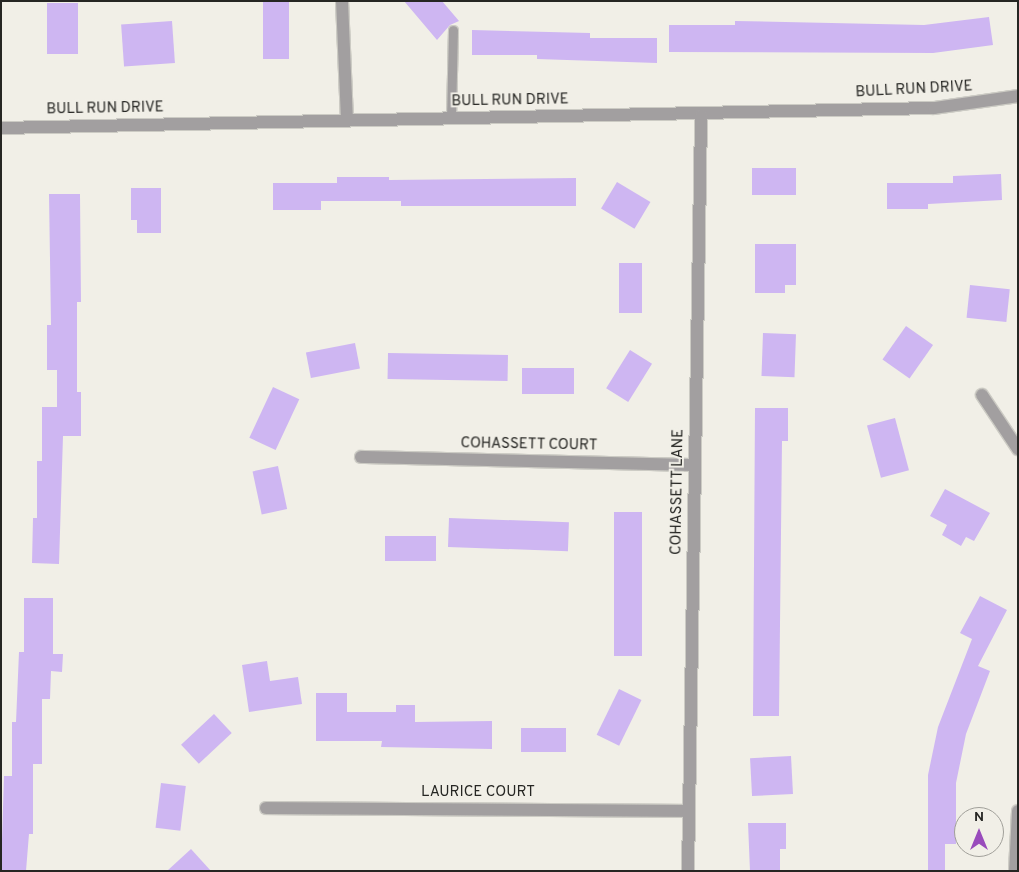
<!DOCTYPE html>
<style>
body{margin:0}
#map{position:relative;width:1019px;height:872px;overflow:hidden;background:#f1efe7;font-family:Overpass,sans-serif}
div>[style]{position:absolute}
.building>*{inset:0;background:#ceb6f2;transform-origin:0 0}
.roads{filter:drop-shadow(1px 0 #cccbc4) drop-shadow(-1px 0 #cccbc4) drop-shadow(0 1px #cccbc4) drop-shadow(0 -1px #cccbc4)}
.service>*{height:9px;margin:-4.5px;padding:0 4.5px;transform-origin:4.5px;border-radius:4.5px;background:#a29fa0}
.minor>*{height:12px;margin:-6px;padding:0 6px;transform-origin:6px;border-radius:6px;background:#a29fa0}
span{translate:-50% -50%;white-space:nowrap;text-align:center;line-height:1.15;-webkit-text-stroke:4px #f1efe7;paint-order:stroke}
.street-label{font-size:15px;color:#262623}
.frame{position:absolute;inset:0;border:2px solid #262623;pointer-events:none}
.north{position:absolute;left:954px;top:807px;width:50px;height:50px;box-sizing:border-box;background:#f1efe7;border:1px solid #a09f99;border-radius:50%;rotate:0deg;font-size:14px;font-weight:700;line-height:20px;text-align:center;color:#262623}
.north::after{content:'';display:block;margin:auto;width:18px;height:22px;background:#994bbc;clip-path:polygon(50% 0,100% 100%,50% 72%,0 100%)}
</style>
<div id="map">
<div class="building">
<i style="left:263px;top:1px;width:26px;height:58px"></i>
<i style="clip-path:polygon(404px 1px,442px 1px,459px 21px,450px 25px,437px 40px)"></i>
<i style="left:47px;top:3px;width:31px;height:51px"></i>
<i style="clip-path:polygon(989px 17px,993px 45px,933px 53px,669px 52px,669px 25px,735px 25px,735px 21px,924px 25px)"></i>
<i style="left:172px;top:21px;width:42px;height:51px;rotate:86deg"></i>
<i style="clip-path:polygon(472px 30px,590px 33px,590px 38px,657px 38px,657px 63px,537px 59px,537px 55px,472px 55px)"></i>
<i style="left:752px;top:168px;width:44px;height:27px"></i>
<i style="clip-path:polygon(1001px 174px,1002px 200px,928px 204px,928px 209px,887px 209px,887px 183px,953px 183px,953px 176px)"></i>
<i style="clip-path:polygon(337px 177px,389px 177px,389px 180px,576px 178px,576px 206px,401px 206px,401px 201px,321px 201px,321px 210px,273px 210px,273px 183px,337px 183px)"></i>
<i style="left:617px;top:182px;width:39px;height:31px;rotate:31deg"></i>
<i style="clip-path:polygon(131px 188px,161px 188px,161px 233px,137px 233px,137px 220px,131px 220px)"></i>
<i style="clip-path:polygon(49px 194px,80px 194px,81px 302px,77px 302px,77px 392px,81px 392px,81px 436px,63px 436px,59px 564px,32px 563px,33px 518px,37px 518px,37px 461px,42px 461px,42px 407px,57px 407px,57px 370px,47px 370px,47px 325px,51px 325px)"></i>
<i style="clip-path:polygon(755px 244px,796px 244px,796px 285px,785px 285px,785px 293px,755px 293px)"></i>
<i style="left:619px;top:263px;width:23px;height:50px"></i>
<i style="left:970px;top:285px;width:40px;height:33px;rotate:6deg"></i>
<i style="left:906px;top:326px;width:33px;height:41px;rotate:35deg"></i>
<i style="left:763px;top:333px;width:33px;height:43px;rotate:2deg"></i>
<i style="left:355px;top:343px;width:26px;height:50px;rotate:79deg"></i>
<i style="left:630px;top:350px;width:26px;height:45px;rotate:32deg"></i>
<i style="left:388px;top:353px;width:120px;height:26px;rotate:1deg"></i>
<i style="left:522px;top:368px;width:52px;height:26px"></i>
<i style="left:273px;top:387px;width:29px;height:56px;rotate:25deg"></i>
<i style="clip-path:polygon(755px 408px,788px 408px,788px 441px,782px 441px,779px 716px,753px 716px)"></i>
<i style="left:895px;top:418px;width:54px;height:29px;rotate:75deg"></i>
<i style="left:278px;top:466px;width:44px;height:26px;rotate:78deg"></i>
<i style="clip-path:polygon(945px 489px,990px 513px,974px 541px,966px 537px,961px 546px,942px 535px,947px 525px,930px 516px)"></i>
<i style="left:614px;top:512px;width:28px;height:144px"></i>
<i style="left:449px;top:518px;width:120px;height:29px;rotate:2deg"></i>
<i style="left:385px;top:536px;width:51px;height:25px"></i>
<i style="clip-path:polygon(980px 596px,1007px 610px,978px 666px,990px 671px,966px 734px,956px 783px,956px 844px,945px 844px,945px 871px,928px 871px,928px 775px,938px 727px,972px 639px,960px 633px)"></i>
<i style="clip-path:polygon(24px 598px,53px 598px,53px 654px,63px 654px,62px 672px,51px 671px,50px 699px,42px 699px,42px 764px,33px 764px,33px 834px,29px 834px,26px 871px,1px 871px,4px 776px,12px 776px,12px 722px,16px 722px,19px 652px,24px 652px)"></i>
<i style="clip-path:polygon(267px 661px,270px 681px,298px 677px,302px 704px,249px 712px,242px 665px)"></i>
<i style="left:619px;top:689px;width:25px;height:51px;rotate:26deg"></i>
<i style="clip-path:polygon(316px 693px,347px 693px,347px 712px,396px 712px,396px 705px,415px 705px,415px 722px,492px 721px,492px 749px,381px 747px,382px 741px,316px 741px)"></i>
<i style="left:214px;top:714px;width:26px;height:45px;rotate:47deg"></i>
<i style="left:521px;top:728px;width:45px;height:24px"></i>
<i style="left:791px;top:756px;width:38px;height:41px;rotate:87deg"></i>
<i style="left:161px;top:783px;width:25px;height:45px;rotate:7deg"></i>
<i style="clip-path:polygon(748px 823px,786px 823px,786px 849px,780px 849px,780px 871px,750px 871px)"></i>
<i style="clip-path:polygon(191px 849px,211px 871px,167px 871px)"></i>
</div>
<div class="roads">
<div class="service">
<i style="left:451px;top:118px;width:88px;rotate:-88.7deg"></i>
</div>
<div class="minor">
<i style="left:342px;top:1px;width:119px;rotate:87.6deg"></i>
<i style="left:1px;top:128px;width:933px;rotate:-1.23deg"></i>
<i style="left:934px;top:108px;width:85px;rotate:-8.1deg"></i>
<i style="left:982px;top:395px;width:65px;rotate:56.3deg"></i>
<i style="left:361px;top:457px;width:334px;rotate:1.4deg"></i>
<i style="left:266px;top:808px;width:423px;rotate:0.4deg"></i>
<i style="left:688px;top:871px;width:756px;rotate:-89.01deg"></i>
<i style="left:1015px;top:871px;width:60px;rotate:-87.1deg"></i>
</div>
</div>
<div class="street-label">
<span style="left:914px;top:90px;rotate:-3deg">BULL RUN DRIVE</span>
<span style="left:510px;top:101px;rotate:-1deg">BULL RUN DRIVE</span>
<span style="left:105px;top:109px;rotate:-1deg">BULL RUN DRIVE</span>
<span style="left:529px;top:445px;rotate:1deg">COHASSETT COURT</span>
<span style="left:678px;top:492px;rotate:-89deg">COHASSETT LANE</span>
<span style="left:478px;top:793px">LAURICE COURT</span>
</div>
<div class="frame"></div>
<div class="north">N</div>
</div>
